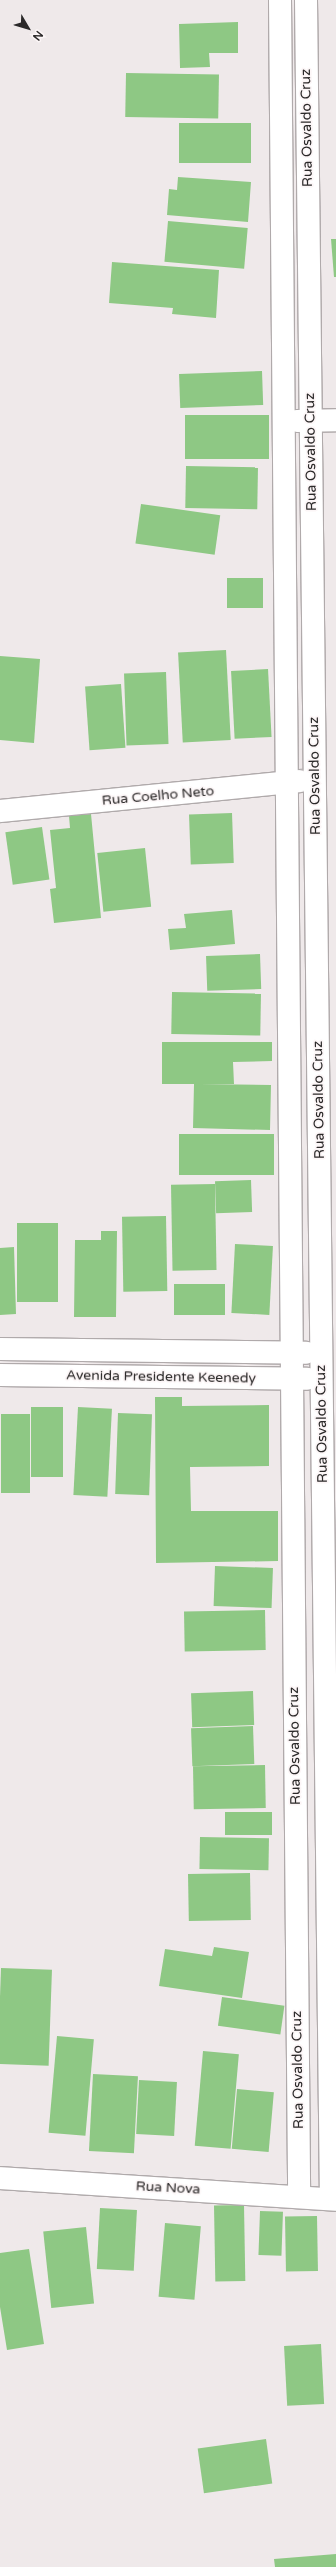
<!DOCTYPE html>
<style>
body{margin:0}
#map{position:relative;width:336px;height:2567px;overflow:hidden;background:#efe9ea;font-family:"Varela Round",sans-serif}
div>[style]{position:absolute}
.building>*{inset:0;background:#8ec884;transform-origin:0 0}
.roads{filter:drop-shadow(1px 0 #b0aaab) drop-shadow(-1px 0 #b0aaab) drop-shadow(0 1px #b0aaab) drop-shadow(0 -1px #b0aaab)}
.minor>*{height:22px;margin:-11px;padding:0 11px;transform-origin:11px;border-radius:11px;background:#fff}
span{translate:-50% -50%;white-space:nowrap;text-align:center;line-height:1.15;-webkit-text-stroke:3.5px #fcf6f7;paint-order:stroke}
.street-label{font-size:14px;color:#2b2929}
.north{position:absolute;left:8px;top:8px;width:40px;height:40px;-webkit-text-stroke:3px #fcf6f7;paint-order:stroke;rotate:128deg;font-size:11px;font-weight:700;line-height:16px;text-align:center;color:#2b2929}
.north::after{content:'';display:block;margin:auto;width:14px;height:18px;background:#2b2929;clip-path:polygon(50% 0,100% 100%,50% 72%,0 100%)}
</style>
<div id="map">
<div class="building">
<i style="clip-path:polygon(238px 22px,238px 53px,209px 53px,210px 67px,180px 68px,179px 24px)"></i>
<i style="left:126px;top:73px;width:93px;height:44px;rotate:1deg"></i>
<i style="left:179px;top:123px;width:72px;height:40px"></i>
<i style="clip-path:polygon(178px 177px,251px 182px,248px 222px,167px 215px,169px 189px,177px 190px)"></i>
<i style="left:168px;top:221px;width:80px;height:41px;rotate:5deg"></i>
<i style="clip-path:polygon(331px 239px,336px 239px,336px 277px,334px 277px)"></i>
<i style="clip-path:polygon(112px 262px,219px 270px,216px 318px,172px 314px,173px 308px,109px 303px)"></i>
<i style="left:262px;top:371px;width:34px;height:83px;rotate:88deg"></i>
<i style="left:269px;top:415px;width:44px;height:84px;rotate:90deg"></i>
<i style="left:186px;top:466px;width:72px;height:42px;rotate:1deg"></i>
<i style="left:141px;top:504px;width:80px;height:40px;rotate:8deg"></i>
<i style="left:227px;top:578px;width:36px;height:30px"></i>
<i style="left:226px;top:650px;width:90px;height:48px;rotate:87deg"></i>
<i style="clip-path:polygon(0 656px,40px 659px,34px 743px,0 740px)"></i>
<i style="left:268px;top:669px;width:68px;height:37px;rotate:87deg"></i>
<i style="left:166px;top:672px;width:72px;height:42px;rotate:88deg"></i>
<i style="left:121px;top:684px;width:64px;height:36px;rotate:86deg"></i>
<i style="left:232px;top:813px;width:50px;height:43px;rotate:88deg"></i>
<i style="clip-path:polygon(91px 814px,101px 918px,54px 923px,50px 889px,56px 888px,50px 830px,70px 828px,69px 816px)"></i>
<i style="left:42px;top:827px;width:53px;height:37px;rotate:82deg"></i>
<i style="left:145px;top:848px;width:59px;height:48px;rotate:84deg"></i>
<i style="clip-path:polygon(232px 910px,235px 944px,170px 950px,168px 929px,186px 928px,184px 914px)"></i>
<i style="left:260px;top:954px;width:35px;height:54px;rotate:88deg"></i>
<i style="left:172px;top:992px;width:89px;height:42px;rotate:1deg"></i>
<i style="clip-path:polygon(162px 1042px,272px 1042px,272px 1061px,233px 1062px,234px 1084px,200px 1084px,271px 1085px,270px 1130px,193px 1128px,194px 1084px,162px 1084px)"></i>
<i style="left:179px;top:1134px;width:95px;height:41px"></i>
<i style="left:251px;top:1180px;width:32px;height:36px;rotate:88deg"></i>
<i style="left:215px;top:1184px;width:86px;height:44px;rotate:89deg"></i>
<i style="left:166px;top:1216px;width:75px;height:44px;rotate:89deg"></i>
<i style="left:17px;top:1223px;width:41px;height:79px"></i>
<i style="clip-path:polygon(101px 1231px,117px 1231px,116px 1317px,74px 1317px,75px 1240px,101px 1240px)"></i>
<i style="left:235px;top:1244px;width:38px;height:69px;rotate:3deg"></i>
<i style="clip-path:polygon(14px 1247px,16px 1314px,0 1315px,0 1248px)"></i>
<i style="left:174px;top:1284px;width:51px;height:31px"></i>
<i style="clip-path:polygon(155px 1397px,182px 1397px,182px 1406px,269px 1405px,269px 1466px,190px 1467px,191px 1511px,278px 1511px,278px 1561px,156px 1563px)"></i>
<i style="left:31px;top:1407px;width:32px;height:70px"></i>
<i style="left:78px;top:1407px;width:34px;height:88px;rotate:3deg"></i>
<i style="left:118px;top:1413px;width:34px;height:81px;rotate:2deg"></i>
<i style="left:1px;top:1414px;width:29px;height:79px"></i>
<i style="left:215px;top:1566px;width:58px;height:40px;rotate:2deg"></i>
<i style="left:265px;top:1610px;width:40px;height:81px;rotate:89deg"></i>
<i style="left:253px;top:1691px;width:34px;height:62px;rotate:88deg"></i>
<i style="left:253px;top:1726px;width:38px;height:62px;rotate:88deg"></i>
<i style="left:265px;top:1765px;width:43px;height:72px;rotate:89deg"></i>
<i style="left:272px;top:1812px;width:23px;height:47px;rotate:90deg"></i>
<i style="left:200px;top:1837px;width:69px;height:32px;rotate:1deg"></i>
<i style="left:250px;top:1873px;width:47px;height:62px;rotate:89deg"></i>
<i style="clip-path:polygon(214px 1947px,249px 1952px,242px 1998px,159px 1986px,165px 1949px,212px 1956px)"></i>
<i style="left:1px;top:1968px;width:51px;height:96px;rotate:2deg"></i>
<i style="left:222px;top:1997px;width:63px;height:29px;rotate:8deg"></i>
<i style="left:57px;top:2036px;width:37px;height:97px;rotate:5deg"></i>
<i style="left:203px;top:2051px;width:36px;height:95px;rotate:5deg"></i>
<i style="left:93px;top:2074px;width:45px;height:77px;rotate:3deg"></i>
<i style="left:139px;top:2080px;width:38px;height:54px;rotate:3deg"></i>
<i style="left:237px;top:2089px;width:37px;height:60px;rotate:5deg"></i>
<i style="left:244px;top:2205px;width:76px;height:30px;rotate:89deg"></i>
<i style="left:100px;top:2208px;width:37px;height:61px;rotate:3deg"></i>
<i style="left:260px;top:2211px;width:23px;height:44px;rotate:2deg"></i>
<i style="left:317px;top:2216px;width:55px;height:32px;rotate:89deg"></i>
<i style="left:165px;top:2223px;width:36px;height:74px;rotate:5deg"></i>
<i style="left:86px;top:2227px;width:77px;height:43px;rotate:84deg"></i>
<i style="clip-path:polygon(29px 2249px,44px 2344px,7px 2350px,0 2307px,0 2253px)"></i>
<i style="left:321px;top:2344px;width:60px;height:37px;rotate:87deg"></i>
<i style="left:266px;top:2439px;width:45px;height:69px;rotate:82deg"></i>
<i style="clip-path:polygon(336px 2554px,336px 2567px,275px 2567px,274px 2559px)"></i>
</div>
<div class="roads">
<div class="minor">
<i style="left:280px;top:0;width:2195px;rotate:89.5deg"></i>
<i style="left:306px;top:0;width:2199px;rotate:89.35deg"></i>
<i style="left:297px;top:421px;width:39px;rotate:-1deg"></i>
<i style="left:0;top:811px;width:301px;rotate:-5.7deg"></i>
<i style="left:0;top:1349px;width:306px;rotate:0.7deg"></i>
<i style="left:0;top:1375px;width:307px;rotate:0.7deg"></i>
<i style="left:0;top:2178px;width:337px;rotate:3.7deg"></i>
</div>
</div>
<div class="street-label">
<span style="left:307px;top:128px;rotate:-91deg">Rua Osvaldo Cruz</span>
<span style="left:311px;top:452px;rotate:-91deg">Rua Osvaldo Cruz</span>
<span style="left:315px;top:776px;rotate:-91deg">Rua Osvaldo Cruz</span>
<span style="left:158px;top:796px;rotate:-5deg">Rua Coelho Neto</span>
<span style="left:319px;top:1100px;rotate:-91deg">Rua Osvaldo Cruz</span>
<span style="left:161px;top:1377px;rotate:1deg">Avenida Presidente Keenedy</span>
<span style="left:322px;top:1424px;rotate:-91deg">Rua Osvaldo Cruz</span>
<span style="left:295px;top:1746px;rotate:-91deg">Rua Osvaldo Cruz</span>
<span style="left:298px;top:2070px;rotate:-91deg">Rua Osvaldo Cruz</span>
<span style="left:168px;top:2188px;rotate:3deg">Rua Nova</span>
</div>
<div class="north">N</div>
</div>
